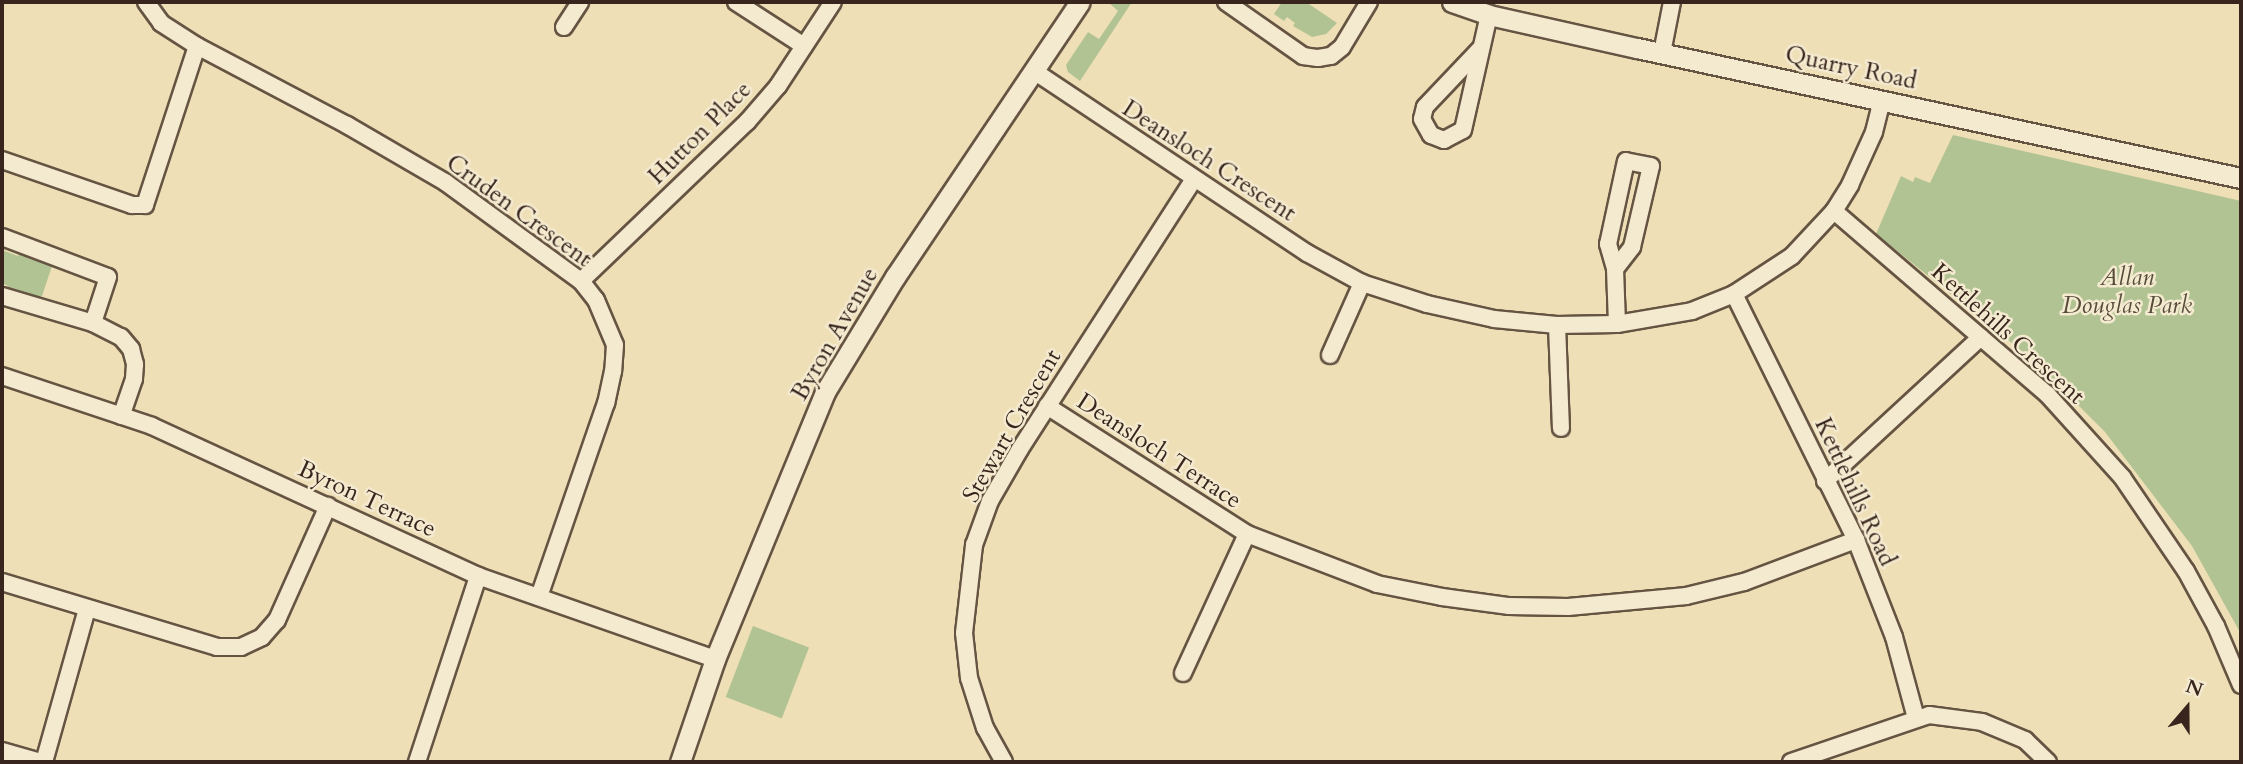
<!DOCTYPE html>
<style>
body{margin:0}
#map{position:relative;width:2243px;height:764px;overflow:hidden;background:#eedfb6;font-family:Cardo,serif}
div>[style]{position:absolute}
.green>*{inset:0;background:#b2c393;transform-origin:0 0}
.roads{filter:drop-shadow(2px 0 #665443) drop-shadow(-2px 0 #665443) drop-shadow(0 2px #665443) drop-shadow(0 -2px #665443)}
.minor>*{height:16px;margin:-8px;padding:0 8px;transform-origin:8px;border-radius:8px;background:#f4ead0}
.tertiary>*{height:19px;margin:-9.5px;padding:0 9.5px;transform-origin:9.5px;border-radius:9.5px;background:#f4ead0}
span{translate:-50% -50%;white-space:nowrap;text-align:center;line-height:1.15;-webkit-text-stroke:5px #f4ead0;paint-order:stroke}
.street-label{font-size:24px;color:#38251d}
.park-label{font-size:24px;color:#564c3a;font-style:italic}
.frame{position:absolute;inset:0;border:4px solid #38251d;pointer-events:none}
.north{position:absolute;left:2152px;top:673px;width:70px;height:70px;-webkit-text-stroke:5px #f4ead0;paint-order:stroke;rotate:20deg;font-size:19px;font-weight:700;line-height:28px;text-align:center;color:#38251d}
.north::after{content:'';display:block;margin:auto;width:24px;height:32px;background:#38251d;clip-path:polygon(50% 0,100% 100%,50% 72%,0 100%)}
</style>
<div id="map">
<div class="green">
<i style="clip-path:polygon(1108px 2px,1132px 2px,1080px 81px,1068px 72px,1066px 65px,1088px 32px,1099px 39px,1118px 11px)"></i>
<i style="clip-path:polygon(1282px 2px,1306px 2px,1337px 23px,1326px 34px,1312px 37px,1293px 26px,1295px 23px,1287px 17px,1284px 21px,1274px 14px)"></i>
<i style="clip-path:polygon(1953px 135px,2241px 201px,2241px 634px,2192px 546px,2105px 432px,2033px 360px,1876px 234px,1901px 176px,1913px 182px,1915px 177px,1930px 183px)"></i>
<i style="clip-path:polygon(21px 249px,44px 257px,52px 266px,42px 296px,28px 300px,6px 292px,8px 286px,2px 283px,2px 250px,18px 256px)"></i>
<i style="left:753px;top:626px;width:60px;height:76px;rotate:21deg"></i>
</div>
<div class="roads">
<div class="minor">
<i style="left:146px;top:2px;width:26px;rotate:54deg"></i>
<i style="left:161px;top:23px;width:43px;rotate:32.6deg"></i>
<i style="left:197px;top:46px;width:170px;rotate:27.8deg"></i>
<i style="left:347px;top:125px;width:113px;rotate:30.2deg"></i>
<i style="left:445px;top:182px;width:168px;rotate:36.1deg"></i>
<i style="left:581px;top:281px;width:24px;rotate:52deg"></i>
<i style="left:596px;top:300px;width:49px;rotate:67.1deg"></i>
<i style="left:615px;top:345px;width:26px;rotate:94deg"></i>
<i style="left:613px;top:371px;width:33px;rotate:102deg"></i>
<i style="left:606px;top:403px;width:205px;rotate:109.1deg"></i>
<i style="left:736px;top:2px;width:81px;rotate:32.9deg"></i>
<i style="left:1226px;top:2px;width:94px;rotate:35deg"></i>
<i style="left:1303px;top:56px;width:15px;rotate:8deg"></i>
<i style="left:1318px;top:58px;width:13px;rotate:-9deg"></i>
<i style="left:1331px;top:56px;width:14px;rotate:-39deg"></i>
<i style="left:1342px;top:47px;width:52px;rotate:-59deg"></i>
<i style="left:564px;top:27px;width:30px;rotate:-57deg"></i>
<i style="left:1480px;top:49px;width:80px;rotate:133.5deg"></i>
<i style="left:1425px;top:107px;width:12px;rotate:104deg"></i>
<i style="left:1422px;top:119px;width:18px;rotate:61deg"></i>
<i style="left:1431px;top:135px;width:14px;rotate:21deg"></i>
<i style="left:1444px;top:140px;width:21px;rotate:-28deg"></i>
<i style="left:1463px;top:130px;width:118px;rotate:-77.3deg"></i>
<i style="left:1662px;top:53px;width:52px;rotate:-78.9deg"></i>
<i style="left:1034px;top:71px;width:328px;rotate:33.7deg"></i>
<i style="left:1307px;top:253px;width:63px;rotate:28.6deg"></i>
<i style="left:1362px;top:283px;width:68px;rotate:17.9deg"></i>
<i style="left:1427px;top:304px;width:69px;rotate:12.6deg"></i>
<i style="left:1494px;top:319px;width:63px;rotate:5.4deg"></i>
<i style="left:1557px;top:325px;width:60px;rotate:-1deg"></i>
<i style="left:1617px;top:324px;width:76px;rotate:-9.8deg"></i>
<i style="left:1692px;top:311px;width:45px;rotate:-22deg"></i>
<i style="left:1734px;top:294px;width:69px;rotate:-33.2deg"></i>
<i style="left:1792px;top:256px;width:62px;rotate:-47deg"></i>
<i style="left:1834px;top:211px;width:31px;rotate:-58deg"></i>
<i style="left:1850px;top:185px;width:58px;rotate:-65.6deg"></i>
<i style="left:1874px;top:132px;width:33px;rotate:-76deg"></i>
<i style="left:2px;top:160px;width:138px;rotate:19.1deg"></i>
<i style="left:132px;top:205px;width:13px"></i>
<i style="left:145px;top:205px;width:167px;rotate:-71.9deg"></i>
<i style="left:1834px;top:211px;width:281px;rotate:40.7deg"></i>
<i style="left:2047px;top:394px;width:112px;rotate:47.9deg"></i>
<i style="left:2122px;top:477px;width:114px;rotate:55.8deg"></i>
<i style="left:2186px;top:571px;width:63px;rotate:61.4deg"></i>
<i style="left:2216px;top:626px;width:64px;rotate:67deg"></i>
<i style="left:2px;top:237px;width:113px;rotate:20.7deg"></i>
<i style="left:108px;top:277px;width:48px;rotate:108.1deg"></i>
<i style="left:1615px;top:269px;width:28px;rotate:-52deg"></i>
<i style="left:1632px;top:247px;width:83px;rotate:-76.8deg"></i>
<i style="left:1651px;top:166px;width:25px;rotate:-169deg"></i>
<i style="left:1626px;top:161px;width:85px;rotate:102.2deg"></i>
<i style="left:1608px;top:244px;width:26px;rotate:74deg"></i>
<i style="left:1615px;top:269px;width:55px;rotate:87.9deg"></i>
<i style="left:581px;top:281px;width:230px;rotate:-43.8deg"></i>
<i style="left:747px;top:122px;width:48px;rotate:-49.3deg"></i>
<i style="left:778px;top:86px;width:100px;rotate:-56.8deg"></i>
<i style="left:1734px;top:294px;width:275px;rotate:63.6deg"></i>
<i style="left:1856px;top:540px;width:104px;rotate:68.6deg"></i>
<i style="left:1894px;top:637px;width:84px;rotate:74.8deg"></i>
<i style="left:2px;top:296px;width:95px;rotate:16.5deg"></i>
<i style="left:93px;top:323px;width:31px;rotate:27deg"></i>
<i style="left:121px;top:337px;width:16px;rotate:50deg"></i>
<i style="left:131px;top:349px;width:16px;rotate:75deg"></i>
<i style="left:135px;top:364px;width:15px;rotate:94deg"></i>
<i style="left:134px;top:379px;width:39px;rotate:109deg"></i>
<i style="left:1557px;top:325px;width:103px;rotate:87.8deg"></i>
<i style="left:1330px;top:355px;width:79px;rotate:-66deg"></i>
<i style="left:2px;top:376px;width:158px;rotate:18.4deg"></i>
<i style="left:152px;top:426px;width:359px;rotate:24.7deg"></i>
<i style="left:478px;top:576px;width:251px;rotate:19.3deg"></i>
<i style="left:1047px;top:406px;width:237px;rotate:32.6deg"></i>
<i style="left:1247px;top:534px;width:139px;rotate:21deg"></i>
<i style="left:1377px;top:584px;width:66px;rotate:11.3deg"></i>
<i style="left:1442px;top:597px;width:68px;rotate:7.7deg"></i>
<i style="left:1509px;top:606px;width:59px;rotate:1deg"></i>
<i style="left:1568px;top:607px;width:119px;rotate:-5.3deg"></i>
<i style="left:1686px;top:596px;width:60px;rotate:-13.6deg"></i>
<i style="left:1744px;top:582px;width:120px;rotate:-20.6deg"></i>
<i style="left:1825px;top:481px;width:212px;rotate:-42.7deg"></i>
<i style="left:2px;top:582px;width:225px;rotate:16.8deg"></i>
<i style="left:217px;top:647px;width:24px"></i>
<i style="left:241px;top:647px;width:23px;rotate:-25deg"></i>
<i style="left:262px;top:637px;width:23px;rotate:-49deg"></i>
<i style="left:277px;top:620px;width:125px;rotate:-65.9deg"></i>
<i style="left:1183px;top:673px;width:153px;rotate:-65.3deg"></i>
<i style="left:2px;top:751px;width:40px;rotate:16deg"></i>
<i style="left:44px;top:762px;width:159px;rotate:-74.3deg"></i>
<i style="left:417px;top:762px;width:196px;rotate:-71.8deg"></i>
<i style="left:1004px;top:762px;width:39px;rotate:-119deg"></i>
<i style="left:985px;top:728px;width:52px;rotate:-107.7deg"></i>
<i style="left:969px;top:678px;width:45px;rotate:-96.3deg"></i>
<i style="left:964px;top:633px;width:89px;rotate:-83.5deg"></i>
<i style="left:974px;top:545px;width:47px;rotate:-70deg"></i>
<i style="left:990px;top:501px;width:60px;rotate:-60deg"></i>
<i style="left:1020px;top:449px;width:321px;rotate:-57.2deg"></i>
<i style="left:1791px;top:762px;width:146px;rotate:-18.8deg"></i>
<i style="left:1929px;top:715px;width:53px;rotate:7.5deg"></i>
<i style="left:1982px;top:722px;width:47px;rotate:22.7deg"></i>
<i style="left:2025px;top:740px;width:32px;rotate:44deg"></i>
</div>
<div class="tertiary">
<i style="left:1452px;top:2px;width:39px;rotate:19deg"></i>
<i style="left:1489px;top:15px;width:152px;rotate:12.6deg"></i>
<i style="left:1637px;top:48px;width:618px;rotate:12.15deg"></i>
<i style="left:680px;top:762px;width:109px;rotate:-71.2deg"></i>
<i style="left:715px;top:659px;width:289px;rotate:-67.6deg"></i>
<i style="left:825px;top:392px;width:135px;rotate:-58.7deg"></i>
<i style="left:895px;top:277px;width:331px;rotate:-56.1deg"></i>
</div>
</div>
<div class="street-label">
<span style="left:1851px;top:68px;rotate:12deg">Quarry Road</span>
<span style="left:700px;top:133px;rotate:-45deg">Hutton Place</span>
<span style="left:1209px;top:161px;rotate:33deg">Deansloch Crescent</span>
<span style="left:519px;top:211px;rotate:36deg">Cruden Crescent</span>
<span style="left:835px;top:334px;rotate:-60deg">Byron Avenue</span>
<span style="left:2008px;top:334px;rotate:42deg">Kettlehills Crescent</span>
<span style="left:1012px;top:426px;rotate:-60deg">Stewart Crescent</span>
<span style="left:1159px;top:451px;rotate:33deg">Deansloch Terrace</span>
<span style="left:1855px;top:492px;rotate:65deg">Kettlehills Road</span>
<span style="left:367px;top:499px;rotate:25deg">Byron Terrace</span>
</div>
<div class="park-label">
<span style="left:2127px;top:292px">Allan<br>Douglas Park</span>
</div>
<div class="frame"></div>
<div class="north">N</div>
</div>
